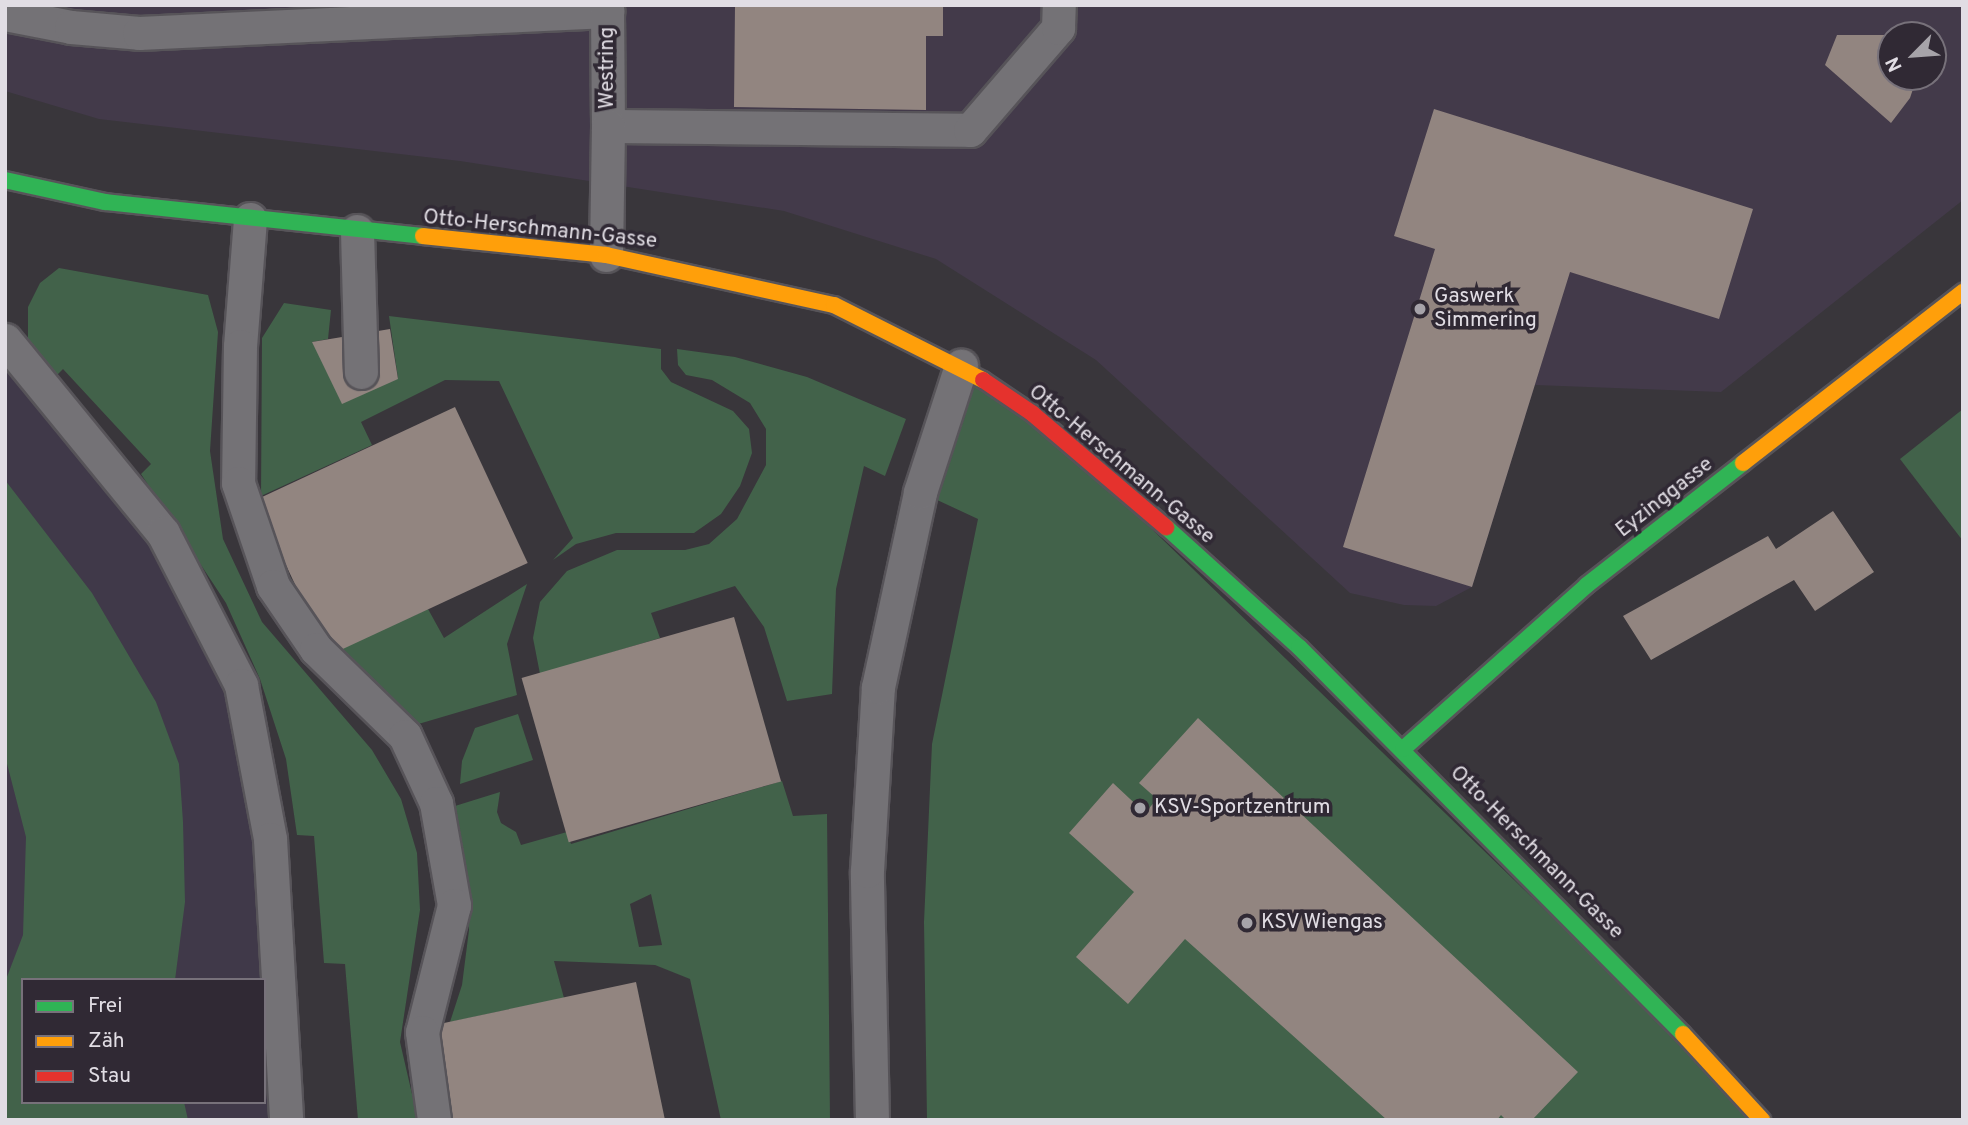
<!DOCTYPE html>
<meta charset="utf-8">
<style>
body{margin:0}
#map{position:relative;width:1968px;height:1125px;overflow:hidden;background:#39363b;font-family:Overpass,sans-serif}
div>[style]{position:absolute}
.commercial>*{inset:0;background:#403949}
.built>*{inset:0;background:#433a4a}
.green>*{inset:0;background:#42624a}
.building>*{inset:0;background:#928580;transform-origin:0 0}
.roads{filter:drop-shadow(2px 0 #575459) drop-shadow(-2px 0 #575459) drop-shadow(0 2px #575459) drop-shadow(0 -2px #575459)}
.lane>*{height:33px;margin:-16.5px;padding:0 16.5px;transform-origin:16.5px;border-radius:16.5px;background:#747276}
.fast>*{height:16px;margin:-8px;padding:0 8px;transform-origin:8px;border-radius:8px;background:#30b455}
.slow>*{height:16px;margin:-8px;padding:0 8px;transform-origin:8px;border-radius:8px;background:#ff9f0a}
.jam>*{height:16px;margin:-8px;padding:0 8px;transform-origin:8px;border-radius:8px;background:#e5322d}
.dots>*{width:19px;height:19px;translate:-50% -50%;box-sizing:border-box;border:4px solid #302934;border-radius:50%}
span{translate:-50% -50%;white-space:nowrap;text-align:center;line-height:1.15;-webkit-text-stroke:7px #302934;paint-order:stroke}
.street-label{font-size:21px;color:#e1dde4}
.poi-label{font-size:21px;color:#e1dde4}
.left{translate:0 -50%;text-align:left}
.frame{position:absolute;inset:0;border:7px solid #e1dde4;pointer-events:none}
.legend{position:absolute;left:21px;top:978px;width:245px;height:126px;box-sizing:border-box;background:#302934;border:2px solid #77717a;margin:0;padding:9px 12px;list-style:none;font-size:21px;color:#e1dde4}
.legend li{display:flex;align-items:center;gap:14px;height:35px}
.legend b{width:35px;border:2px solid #77717a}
.north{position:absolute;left:1877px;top:21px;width:70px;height:70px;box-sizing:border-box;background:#302934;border:2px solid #77717a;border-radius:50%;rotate:245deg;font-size:19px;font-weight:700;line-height:28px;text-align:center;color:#e1dde4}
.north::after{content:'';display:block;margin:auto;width:24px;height:32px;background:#a6a3a9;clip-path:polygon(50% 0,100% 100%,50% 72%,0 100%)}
</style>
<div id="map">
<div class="commercial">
<i style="clip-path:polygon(evenodd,5px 340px,163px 533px,241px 685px,286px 1120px,5px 1120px,5px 340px,23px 980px,264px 980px,264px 1102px,23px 1102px,23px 980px)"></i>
</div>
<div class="built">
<i style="clip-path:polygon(evenodd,5px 5px,1963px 5px,1963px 200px,1721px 392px,1535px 385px,1472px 587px,1436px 606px,1404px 605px,1350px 593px,1096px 360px,936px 259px,784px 211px,460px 161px,99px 119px,5px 91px,5px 5px,1891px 35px,1933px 35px,1933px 77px,1891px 77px,1891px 35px)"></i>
</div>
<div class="green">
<i style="clip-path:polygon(59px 268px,208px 295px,218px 332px,210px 451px,223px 539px,262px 622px,372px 750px,401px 799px,417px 853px,420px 910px,400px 1042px,418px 1120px,358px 1120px,345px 964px,324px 963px,314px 836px,297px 835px,286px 759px,260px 679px,226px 603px,141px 474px,151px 464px,63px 369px,52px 380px,28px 342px,28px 307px,40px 283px)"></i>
<i style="clip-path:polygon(284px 303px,331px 310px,328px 339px,312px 342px,398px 378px,389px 316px,661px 349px,661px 369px,671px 382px,733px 411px,749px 429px,752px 453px,740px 486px,721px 514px,694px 533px,616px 533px,576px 544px,553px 560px,573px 538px,499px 381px,445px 380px,361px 422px,372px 445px,261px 496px,262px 338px)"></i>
<i style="clip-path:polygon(677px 349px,735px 357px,807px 377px,906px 419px,885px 476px,864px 466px,836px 589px,832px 694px,787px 701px,764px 627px,735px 586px,651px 613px,660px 638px,540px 674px,533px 638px,540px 602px,567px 571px,617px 550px,685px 550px,709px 544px,737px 519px,766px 465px,766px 429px,750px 403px,712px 380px,686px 375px,678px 365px)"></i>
<i style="clip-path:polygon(961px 366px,1033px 414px,1762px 1120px,927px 1120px,924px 922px,932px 744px,978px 519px,920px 492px)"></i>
<i style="clip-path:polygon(1963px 409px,1963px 541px,1900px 459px)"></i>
<i style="clip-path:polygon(5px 480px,92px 593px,156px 702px,179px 764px,183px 822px,185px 902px,175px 980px,23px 980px,23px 1102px,184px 1102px,188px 1120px,5px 1120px,5px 982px,23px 935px,26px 837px,5px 756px)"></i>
<i style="clip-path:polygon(527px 584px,507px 644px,517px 695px,415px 725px,341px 648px,428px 609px,444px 638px)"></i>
<i style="clip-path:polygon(518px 714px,533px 760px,460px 784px,462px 761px,475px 728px)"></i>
<i style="clip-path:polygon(evenodd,782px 781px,793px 816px,827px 814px,830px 1120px,721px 1120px,690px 979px,655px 965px,554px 961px,564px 998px,450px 1022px,462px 985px,469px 930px,466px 871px,455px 806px,500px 792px,497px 812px,501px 823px,516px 832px,521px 845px,567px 832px,571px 844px,782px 781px,651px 894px,662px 945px,639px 947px,630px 904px,651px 894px)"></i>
</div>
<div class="building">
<i style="clip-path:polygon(735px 5px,943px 5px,943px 36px,926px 36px,926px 110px,734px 107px)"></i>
<i style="clip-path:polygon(1837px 35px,1891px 35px,1891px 77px,1917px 77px,1910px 98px,1891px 123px,1825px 65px)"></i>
<i style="clip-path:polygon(1434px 109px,1753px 209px,1719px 319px,1570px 272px,1472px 587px,1343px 547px,1435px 249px,1394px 236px)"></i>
<i style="clip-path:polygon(390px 329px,398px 379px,342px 404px,312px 342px)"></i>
<i style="left:455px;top:407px;width:172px;height:220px;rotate:65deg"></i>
<i style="clip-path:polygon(1833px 511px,1874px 572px,1815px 611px,1794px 580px,1651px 660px,1623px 616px,1768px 536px,1776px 549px)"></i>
<i style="left:734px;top:617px;width:171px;height:221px;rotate:74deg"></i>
<i style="clip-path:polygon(1198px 718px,1578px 1072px,1532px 1120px,1506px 1120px,1501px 1115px,1497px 1120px,1387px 1120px,1185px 939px,1128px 1004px,1076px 957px,1134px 892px,1069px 833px,1113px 783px,1145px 813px,1157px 799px,1139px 783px)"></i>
<i style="clip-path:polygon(636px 982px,665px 1120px,450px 1120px,430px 1026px)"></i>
</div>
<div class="roads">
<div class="lane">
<i style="left:5px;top:14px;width:67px;rotate:11.1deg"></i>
<i style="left:71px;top:27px;width:68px;rotate:5deg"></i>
<i style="left:139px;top:33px;width:469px;rotate:-2.7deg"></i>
<i style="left:607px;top:11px;width:115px;rotate:89.5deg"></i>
<i style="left:608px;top:126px;width:362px;rotate:0.6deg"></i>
<i style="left:970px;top:130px;width:135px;rotate:-49.2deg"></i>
<i style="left:1058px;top:28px;width:23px;rotate:-88deg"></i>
<i style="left:250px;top:219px;width:127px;rotate:94.5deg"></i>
<i style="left:240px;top:346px;width:137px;rotate:90.8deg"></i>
<i style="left:238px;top:483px;width:109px;rotate:71.2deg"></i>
<i style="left:273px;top:586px;width:76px;rotate:55.7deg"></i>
<i style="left:316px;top:649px;width:124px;rotate:44.3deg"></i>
<i style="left:405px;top:736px;width:74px;rotate:65.2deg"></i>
<i style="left:436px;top:803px;width:104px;rotate:80deg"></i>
<i style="left:454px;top:905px;width:131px;rotate:104.1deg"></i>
<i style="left:422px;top:1032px;width:89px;rotate:82.2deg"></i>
<i style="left:357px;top:231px;width:141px;rotate:88.4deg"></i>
<i style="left:606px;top:255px;width:129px;rotate:-89.1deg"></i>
<i style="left:5px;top:340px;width:249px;rotate:50.7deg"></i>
<i style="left:163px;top:533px;width:171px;rotate:62.8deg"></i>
<i style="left:241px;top:685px;width:157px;rotate:79.3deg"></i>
<i style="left:270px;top:839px;width:281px;rotate:86.7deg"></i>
<i style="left:872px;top:1120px;width:249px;rotate:-91.2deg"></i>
<i style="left:867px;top:871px;width:184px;rotate:-86.6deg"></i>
<i style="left:878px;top:687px;width:199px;rotate:-77.8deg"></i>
<i style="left:920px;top:492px;width:133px;rotate:-72deg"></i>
</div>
<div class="fast">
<i style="left:5px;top:180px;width:102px;rotate:12.4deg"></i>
<i style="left:105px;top:202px;width:320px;rotate:6.1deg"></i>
<i style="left:1166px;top:527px;width:179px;rotate:42.1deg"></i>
<i style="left:1299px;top:647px;width:545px;rotate:45.22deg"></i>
<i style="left:1403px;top:749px;width:246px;rotate:-41.7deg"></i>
<i style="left:1587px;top:585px;width:198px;rotate:-38deg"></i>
</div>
<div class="slow">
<i style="left:423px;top:236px;width:184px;rotate:5.9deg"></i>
<i style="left:606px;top:255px;width:233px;rotate:12.4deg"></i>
<i style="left:834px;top:305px;width:167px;rotate:26.7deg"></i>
<i style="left:1743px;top:463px;width:279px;rotate:-37.9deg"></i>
<i style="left:1683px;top:1034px;width:117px;rotate:47.4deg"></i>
</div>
<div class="jam">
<i style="left:983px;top:380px;width:60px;rotate:34.2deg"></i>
<i style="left:1033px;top:414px;width:175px;rotate:40.4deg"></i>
</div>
</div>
<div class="dots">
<i style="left:1420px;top:309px;background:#a6a3a9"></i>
<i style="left:1140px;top:808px;background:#a6a3a9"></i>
<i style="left:1247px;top:923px;background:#a6a3a9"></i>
</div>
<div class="street-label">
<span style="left:608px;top:68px;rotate:-90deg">Westring</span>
<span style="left:540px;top:230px;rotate:6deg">Otto-Herschmann-Gasse</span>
<span style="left:1121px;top:465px;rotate:40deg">Otto-Herschmann-Gasse</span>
<span style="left:1665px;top:498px;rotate:-38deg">Eyzinggasse</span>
<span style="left:1536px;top:853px;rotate:45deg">Otto-Herschmann-Gasse</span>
</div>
<div class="poi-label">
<span class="left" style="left:1434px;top:309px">Gaswerk<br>Simmering</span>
<span class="left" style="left:1154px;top:808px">KSV-Sportzentrum</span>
<span class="left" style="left:1261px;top:923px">KSV Wiengas</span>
</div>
<div class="frame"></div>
<ul class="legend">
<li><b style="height:9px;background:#30b455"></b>Frei</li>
<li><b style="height:9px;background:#ff9f0a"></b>Zäh</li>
<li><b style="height:9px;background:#e5322d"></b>Stau</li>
</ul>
<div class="north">N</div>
</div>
